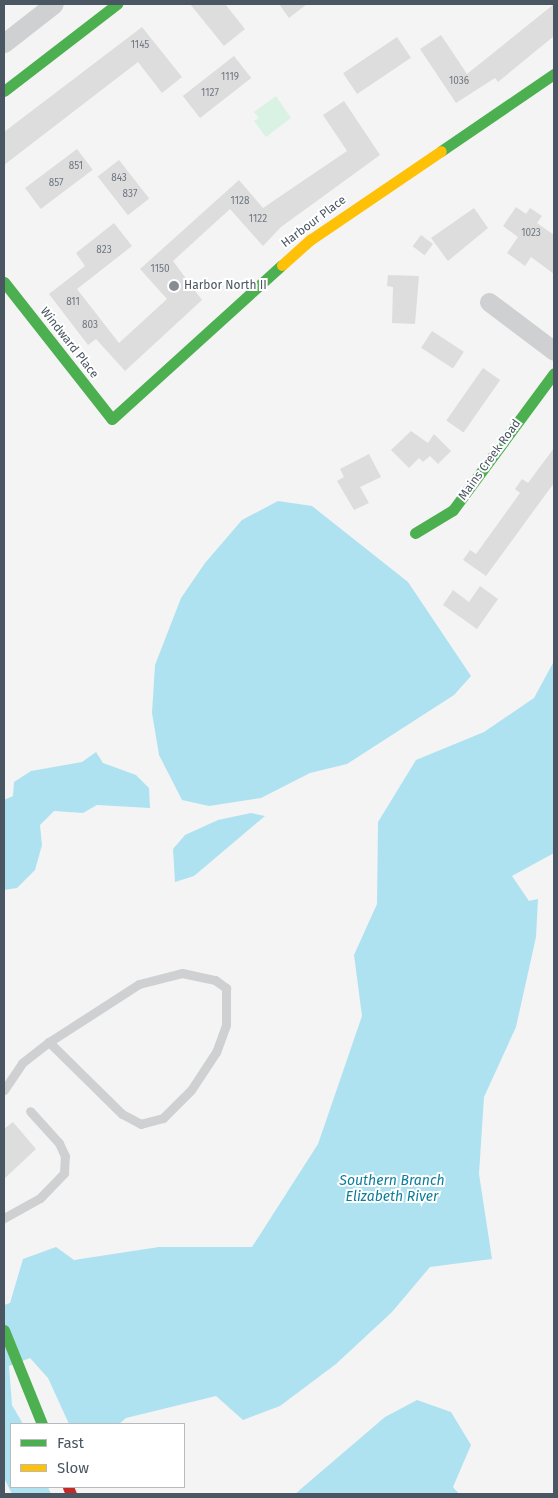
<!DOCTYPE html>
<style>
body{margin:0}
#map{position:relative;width:558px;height:1498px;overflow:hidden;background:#f4f4f4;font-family:"Fira Sans",sans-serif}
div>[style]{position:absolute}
.green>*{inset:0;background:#d9f2e3}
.water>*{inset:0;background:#aee2f0}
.building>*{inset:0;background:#ddddde;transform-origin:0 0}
.lane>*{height:9px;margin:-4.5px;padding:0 4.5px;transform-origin:4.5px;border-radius:4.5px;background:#ced0d2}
.street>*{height:19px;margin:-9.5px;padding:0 9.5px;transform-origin:9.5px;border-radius:9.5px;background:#ced0d2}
.fast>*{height:11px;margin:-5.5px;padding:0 5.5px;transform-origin:5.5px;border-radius:5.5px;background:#4caf50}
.slow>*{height:11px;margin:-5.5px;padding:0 5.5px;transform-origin:5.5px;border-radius:5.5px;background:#ffc107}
.jam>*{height:11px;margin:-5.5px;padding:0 5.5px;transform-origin:5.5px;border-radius:5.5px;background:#c62828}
.dots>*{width:14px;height:14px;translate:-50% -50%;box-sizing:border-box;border:2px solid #fff;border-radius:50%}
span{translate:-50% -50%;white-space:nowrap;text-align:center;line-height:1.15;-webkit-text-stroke:4px #fff;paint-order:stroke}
.number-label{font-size:10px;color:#707881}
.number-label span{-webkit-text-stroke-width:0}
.street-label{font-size:12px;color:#4a5661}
.poi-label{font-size:12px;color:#4a5661}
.left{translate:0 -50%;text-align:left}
.water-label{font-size:14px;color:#0c7c9b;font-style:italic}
.frame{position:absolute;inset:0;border:5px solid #4a5661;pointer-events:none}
.legend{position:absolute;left:10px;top:1423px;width:175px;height:65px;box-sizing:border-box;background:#fff;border:1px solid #b7bbc0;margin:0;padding:6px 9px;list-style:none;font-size:15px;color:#4a5661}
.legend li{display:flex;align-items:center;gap:10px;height:25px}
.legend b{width:25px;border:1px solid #b7bbc0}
</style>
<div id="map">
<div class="green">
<i style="clip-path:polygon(276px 96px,291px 118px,266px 137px,254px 121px,259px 118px,254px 112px)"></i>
</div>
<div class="water">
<i style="clip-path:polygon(278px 501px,312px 506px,408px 582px,471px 676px,454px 695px,347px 764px,310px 773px,261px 798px,209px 806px,182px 800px,159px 755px,152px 713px,155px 665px,181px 598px,205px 563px,242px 520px)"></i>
<i style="clip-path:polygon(554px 661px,554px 853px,512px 876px,529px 901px,538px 899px,536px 937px,516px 1027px,484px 1097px,479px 1174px,492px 1259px,430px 1267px,392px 1312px,336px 1364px,280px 1406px,243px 1420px,216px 1396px,126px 1418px,119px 1424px,69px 1424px,48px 1378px,30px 1358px,9px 1366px,12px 1405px,23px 1424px,11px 1424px,11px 1487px,48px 1487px,51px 1494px,12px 1494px,4px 1478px,4px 1305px,10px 1303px,23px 1259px,56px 1247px,74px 1260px,159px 1247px,252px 1247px,318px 1144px,362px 1016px,354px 955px,377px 904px,378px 822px,416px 760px,484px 732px,534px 698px)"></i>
<i style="clip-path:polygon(96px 752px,103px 763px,136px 775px,149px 788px,150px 808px,97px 805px,83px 813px,54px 811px,40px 825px,42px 845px,35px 870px,17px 888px,4px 890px,4px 800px,13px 796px,14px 782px,31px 771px,82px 762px)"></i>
<i style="clip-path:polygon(251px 813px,265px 816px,194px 876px,175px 882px,173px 849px,185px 835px,218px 820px)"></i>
<i style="clip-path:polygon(417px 1400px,451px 1412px,471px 1445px,453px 1487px,459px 1494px,295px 1494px,385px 1417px)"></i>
</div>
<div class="building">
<i style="clip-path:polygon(190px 4px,225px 4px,245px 29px,224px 46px)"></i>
<i style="clip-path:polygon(279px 4px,307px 4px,289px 18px)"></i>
<i style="clip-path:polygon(554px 4px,554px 36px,498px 82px,495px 78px,456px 103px,420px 49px,441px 35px,467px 74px)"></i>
<i style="clip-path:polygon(142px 27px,182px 77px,162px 93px,138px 62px,4px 165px,4px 132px)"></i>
<i style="left:397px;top:37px;width:25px;height:65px;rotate:56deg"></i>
<i style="left:234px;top:56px;width:28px;height:65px;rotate:52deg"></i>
<i style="clip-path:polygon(344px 101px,380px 155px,281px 227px,263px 246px,230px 209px,173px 261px,202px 300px,125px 371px,96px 339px,88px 345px,49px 294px,85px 266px,76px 253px,114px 223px,132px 246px,77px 289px,119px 343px,167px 299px,140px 269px,239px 180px,263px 208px,347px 151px,323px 115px)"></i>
<i style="left:77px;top:149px;width:26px;height:65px;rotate:53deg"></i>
<i style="left:119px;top:160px;width:49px;height:27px;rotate:52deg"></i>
<i style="clip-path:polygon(516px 207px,526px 214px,530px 208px,542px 216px,537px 223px,554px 235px,554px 274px,531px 257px,525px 266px,507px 253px,518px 237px,503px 226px)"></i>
<i style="clip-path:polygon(474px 208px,488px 228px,448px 261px,431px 238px)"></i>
<i style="left:421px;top:235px;width:15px;height:14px;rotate:37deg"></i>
<i style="clip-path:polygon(388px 275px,419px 276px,415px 324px,392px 323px,393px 287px,387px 286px)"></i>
<i style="left:432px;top:331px;width:38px;height:20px;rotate:33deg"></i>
<i style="left:483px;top:368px;width:21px;height:64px;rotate:35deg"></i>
<i style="clip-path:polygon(411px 431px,428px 443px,434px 434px,451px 451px,438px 464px,430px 456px,423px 462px,419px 458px,409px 468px,391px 450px)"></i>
<i style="clip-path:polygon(554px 448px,554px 483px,486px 576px,463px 560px,470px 550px,476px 554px,520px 493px,515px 489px,522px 479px,528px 483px)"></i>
<i style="clip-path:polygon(369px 454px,381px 477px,360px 487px,369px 503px,354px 510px,337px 481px,344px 477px,340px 469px)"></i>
<i style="clip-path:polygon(480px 586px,498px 599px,477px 629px,443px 605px,453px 590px,469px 602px)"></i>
<i style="clip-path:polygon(13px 1122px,36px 1149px,4px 1179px,4px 1129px)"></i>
</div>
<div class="lane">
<i style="left:4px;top:1090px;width:32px;rotate:-56deg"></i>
<i style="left:22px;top:1063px;width:34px;rotate:-38deg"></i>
<i style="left:49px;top:1042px;width:107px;rotate:-32.8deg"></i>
<i style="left:139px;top:984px;width:44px;rotate:-14.3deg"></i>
<i style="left:182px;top:973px;width:34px;rotate:12deg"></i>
<i style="left:215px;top:980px;width:14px;rotate:36deg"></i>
<i style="left:226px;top:988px;width:37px;rotate:90deg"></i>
<i style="left:226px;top:1025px;width:29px;rotate:110deg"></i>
<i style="left:216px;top:1052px;width:45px;rotate:123.3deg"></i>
<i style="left:191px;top:1090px;width:40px;rotate:135deg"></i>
<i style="left:163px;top:1118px;width:23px;rotate:165deg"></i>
<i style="left:141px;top:1124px;width:21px;rotate:-152deg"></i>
<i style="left:122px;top:1114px;width:103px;rotate:-135.4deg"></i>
<i style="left:4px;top:1218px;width:41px;rotate:-29.1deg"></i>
<i style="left:40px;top:1198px;width:35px;rotate:-46deg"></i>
<i style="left:64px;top:1173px;width:17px;rotate:-87deg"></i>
<i style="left:65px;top:1156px;width:14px;rotate:-115deg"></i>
<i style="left:59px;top:1143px;width:43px;rotate:-132.2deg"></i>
</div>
<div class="street">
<i style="left:4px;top:43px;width:63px;rotate:-38deg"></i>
<i style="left:489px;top:302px;width:81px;rotate:37deg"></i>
</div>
<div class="fast">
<i style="left:4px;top:91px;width:143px;rotate:-37.6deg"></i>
<i style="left:441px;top:151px;width:137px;rotate:-34.3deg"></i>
<i style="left:4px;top:282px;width:174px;rotate:51.8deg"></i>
<i style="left:112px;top:419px;width:229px;rotate:-42.2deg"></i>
<i style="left:415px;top:533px;width:44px;rotate:-31.2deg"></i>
<i style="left:453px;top:510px;width:170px;rotate:-53.6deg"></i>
<i style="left:4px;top:1330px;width:101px;rotate:68deg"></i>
</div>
<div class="slow">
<i style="left:282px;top:265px;width:38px;rotate:-42deg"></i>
<i style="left:310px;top:240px;width:158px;rotate:-34.2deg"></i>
</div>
<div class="jam">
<i style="left:68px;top:1487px;width:8px;rotate:67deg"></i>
</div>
<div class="dots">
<i style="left:174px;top:286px;background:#868d94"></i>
</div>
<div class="number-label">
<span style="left:140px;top:46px">1145</span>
<span style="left:230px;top:78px">1119</span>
<span style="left:459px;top:82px">1036</span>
<span style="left:210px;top:94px">1127</span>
<span style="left:76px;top:167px">851</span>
<span style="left:119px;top:179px">843</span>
<span style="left:56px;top:184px">857</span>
<span style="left:130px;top:195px">837</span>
<span style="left:240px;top:202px">1128</span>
<span style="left:258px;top:220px">1122</span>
<span style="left:531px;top:234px">1023</span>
<span style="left:104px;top:251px">823</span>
<span style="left:160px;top:270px">1150</span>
<span style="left:73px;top:303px">811</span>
<span style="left:90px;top:326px">803</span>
</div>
<div class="street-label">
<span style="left:314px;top:222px;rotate:-37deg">Harbour Place</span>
<span style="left:69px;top:343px;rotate:52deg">Windward Place</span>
<span style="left:490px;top:460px;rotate:-54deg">Mains Creek Road</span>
</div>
<div class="poi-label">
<span class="left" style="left:184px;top:286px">Harbor North II</span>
</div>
<div class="water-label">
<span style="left:392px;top:1189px">Southern Branch<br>Elizabeth River</span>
</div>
<div class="frame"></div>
<ul class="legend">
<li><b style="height:6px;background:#4caf50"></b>Fast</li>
<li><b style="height:6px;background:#ffc107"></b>Slow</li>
</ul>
</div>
